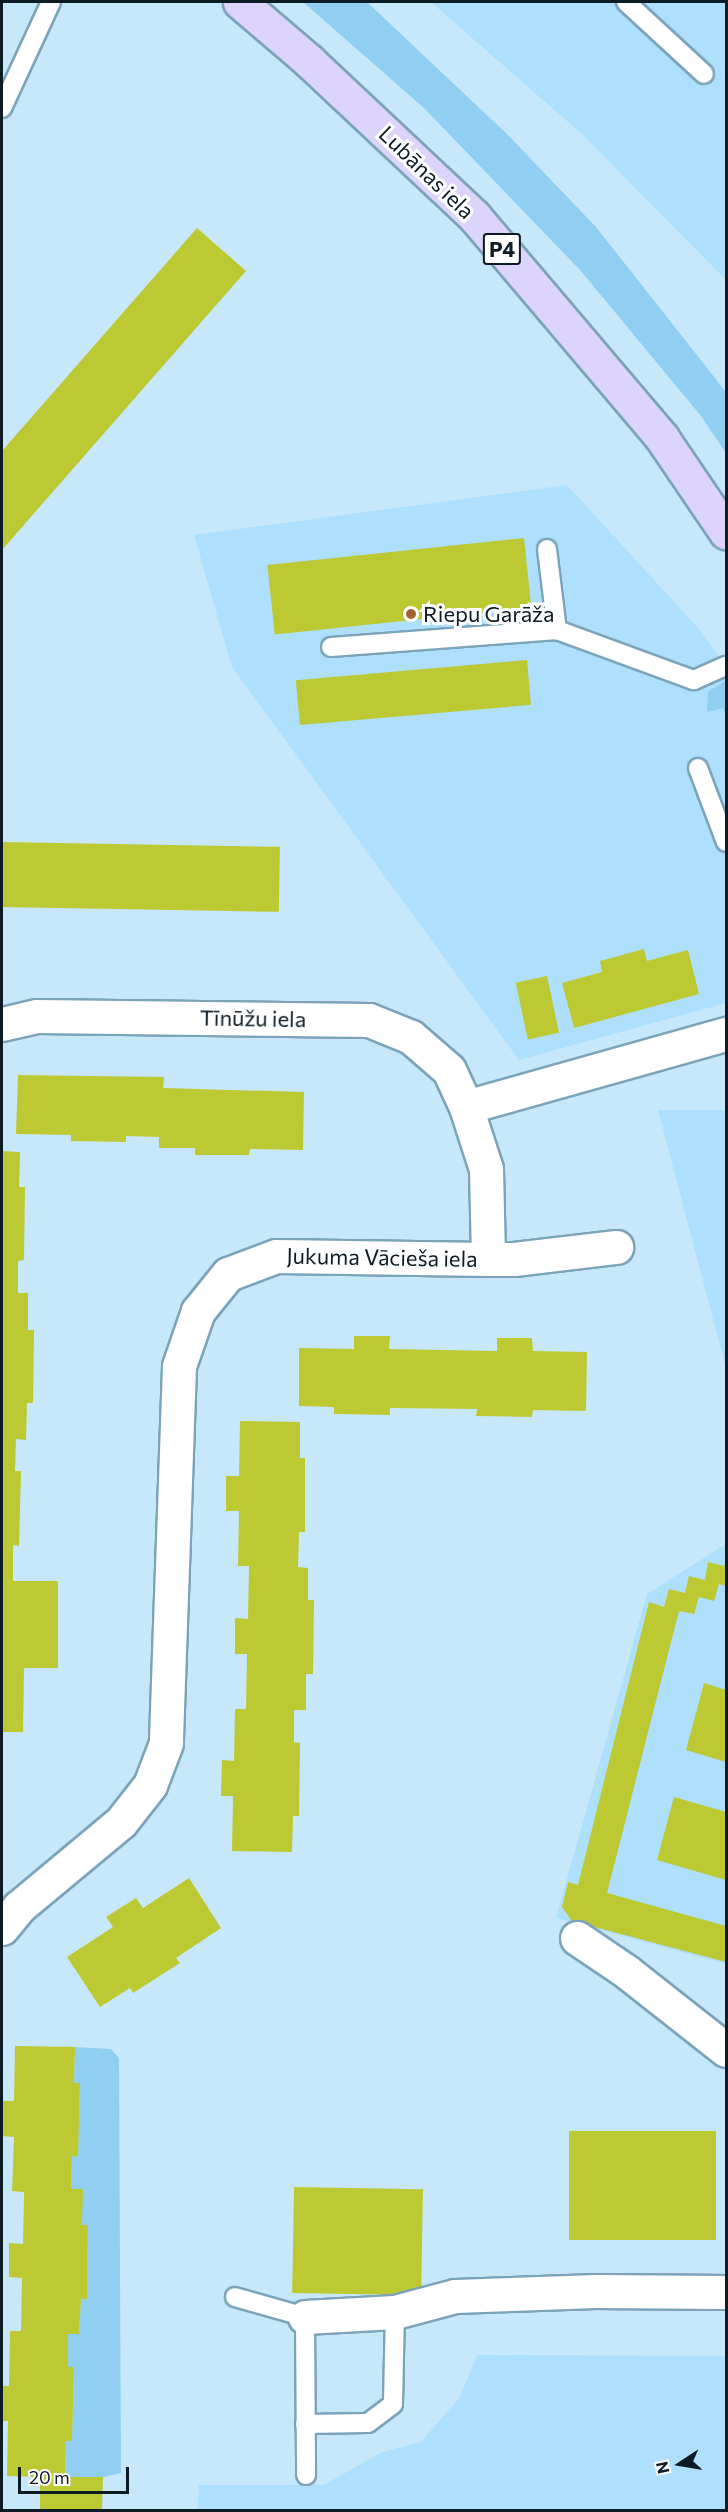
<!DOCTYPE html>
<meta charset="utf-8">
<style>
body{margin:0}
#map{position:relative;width:728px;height:2512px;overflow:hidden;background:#c7e8fb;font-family:Commissioner,sans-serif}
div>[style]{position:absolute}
.built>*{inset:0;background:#aedffc}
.green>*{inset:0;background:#90cff2}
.building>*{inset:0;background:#bdc932;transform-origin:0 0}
.roads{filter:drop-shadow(2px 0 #7ba3ba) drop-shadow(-2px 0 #7ba3ba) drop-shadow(0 2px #7ba3ba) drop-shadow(0 -2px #7ba3ba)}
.service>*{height:18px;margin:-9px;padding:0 9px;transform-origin:9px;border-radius:9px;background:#fff}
.minor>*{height:33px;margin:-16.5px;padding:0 16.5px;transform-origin:16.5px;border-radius:16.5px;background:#fff}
.primary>*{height:33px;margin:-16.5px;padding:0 16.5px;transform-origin:16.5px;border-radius:16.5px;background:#dcd4fa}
.dots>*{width:16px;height:16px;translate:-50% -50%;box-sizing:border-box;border:3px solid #fff;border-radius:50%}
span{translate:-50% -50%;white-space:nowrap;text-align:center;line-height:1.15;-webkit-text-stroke:6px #fff;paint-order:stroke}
.shield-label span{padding:2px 4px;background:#fff;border:2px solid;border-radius:4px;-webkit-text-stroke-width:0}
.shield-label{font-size:21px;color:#0c1b24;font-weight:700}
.street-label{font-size:22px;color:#0c1b24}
.poi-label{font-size:22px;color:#0c1b24}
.left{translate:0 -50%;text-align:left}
.frame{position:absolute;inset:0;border:3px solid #0c1b24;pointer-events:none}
.north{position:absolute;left:650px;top:2434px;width:60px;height:60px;-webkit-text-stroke:4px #fff;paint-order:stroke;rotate:258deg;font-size:16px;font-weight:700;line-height:24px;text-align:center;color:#0c1b24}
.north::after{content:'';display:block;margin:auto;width:21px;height:27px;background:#0c1b24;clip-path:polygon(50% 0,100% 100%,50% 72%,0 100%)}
.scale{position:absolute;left:18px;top:2467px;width:111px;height:27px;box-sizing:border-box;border:3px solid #0c1b24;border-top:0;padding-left:8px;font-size:18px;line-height:21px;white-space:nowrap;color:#0c1b24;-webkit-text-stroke:4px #fff;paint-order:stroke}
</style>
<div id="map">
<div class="built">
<i style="clip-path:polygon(431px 2px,726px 2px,726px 280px,583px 135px)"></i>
<i style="clip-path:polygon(567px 485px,699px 629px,726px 666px,726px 1003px,519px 1060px,232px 667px,194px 535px)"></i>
<i style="clip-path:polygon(658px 1110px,726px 1110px,726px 1370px,722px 1353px)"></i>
<i style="clip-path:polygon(726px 1544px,726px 1964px,556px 1918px,647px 1594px)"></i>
<i style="clip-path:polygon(477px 2355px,726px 2356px,726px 2510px,197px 2510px,199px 2485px,324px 2485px,382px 2452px,421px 2442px,460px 2397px)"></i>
</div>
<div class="green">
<i style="clip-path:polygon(303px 2px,367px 2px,507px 134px,596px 227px,726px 392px,726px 453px,701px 416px,580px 270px,424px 108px)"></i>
<i style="clip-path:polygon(726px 680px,726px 716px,723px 708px,707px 712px,708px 692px)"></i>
<i style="clip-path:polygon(75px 2047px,111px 2049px,119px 2058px,121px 2473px,103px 2477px,65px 2477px,66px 2441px,72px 2441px,74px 2367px,68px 2367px,68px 2334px,79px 2334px,81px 2299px,87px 2298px,88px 2226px,82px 2225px,71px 2189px,72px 2156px,78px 2156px,80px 2083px,74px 2083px)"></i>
</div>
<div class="building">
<i style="clip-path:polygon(197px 228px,246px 271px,2px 550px,2px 451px)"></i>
<i style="left:524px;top:538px;width:70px;height:258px;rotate:84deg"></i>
<i style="left:527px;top:660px;width:45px;height:232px;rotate:85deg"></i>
<i style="left:2px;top:842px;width:278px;height:65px;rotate:1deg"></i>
<i style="clip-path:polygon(644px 949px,647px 961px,688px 950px,699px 994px,574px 1028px,562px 983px,602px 972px,600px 961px)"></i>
<i style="left:547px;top:976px;width:58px;height:32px;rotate:78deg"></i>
<i style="clip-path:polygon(18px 1075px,164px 1077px,163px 1088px,304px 1092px,303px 1150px,250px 1149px,249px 1155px,195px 1155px,195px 1148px,159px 1148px,159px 1137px,126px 1136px,126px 1142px,71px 1141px,71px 1135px,16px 1134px)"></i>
<i style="clip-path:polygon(2px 1151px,20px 1152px,19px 1187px,25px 1187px,24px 1260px,18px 1261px,18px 1293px,28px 1293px,28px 1330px,34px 1330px,33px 1403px,27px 1403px,26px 1440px,16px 1439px,15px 1471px,21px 1471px,19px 1546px,13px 1545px,13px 1581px,58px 1581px,58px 1668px,24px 1668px,23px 1732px,2px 1732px)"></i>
<i style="clip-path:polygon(354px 1336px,390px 1336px,389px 1349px,497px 1351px,497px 1338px,532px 1338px,533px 1351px,587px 1352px,586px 1411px,533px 1410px,532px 1417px,476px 1416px,477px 1409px,390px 1408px,390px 1415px,334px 1414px,334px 1407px,299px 1406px,299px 1348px,354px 1349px)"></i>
<i style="clip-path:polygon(240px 1421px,300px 1422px,300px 1458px,305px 1458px,305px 1532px,299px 1532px,298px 1567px,308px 1568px,308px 1600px,314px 1600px,313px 1674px,306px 1674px,306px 1710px,294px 1710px,294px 1742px,300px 1743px,299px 1816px,293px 1816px,292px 1852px,232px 1851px,233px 1796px,221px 1796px,222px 1760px,234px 1761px,235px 1709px,246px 1709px,247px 1654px,235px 1654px,235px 1618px,248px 1619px,249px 1566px,238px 1566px,239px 1511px,226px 1511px,226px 1476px,239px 1476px)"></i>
<i style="clip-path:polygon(726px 1561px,726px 1586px,719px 1584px,714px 1601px,699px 1597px,694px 1614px,679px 1611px,607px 1893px,726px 1926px,726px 1962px,572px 1921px,562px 1907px,568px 1882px,578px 1885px,649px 1602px,664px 1607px,669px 1589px,685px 1593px,689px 1576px,705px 1580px,708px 1562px,724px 1566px)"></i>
<i style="clip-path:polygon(704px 1683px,726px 1690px,726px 1762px,686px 1750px)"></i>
<i style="clip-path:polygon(674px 1797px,726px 1812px,726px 1880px,657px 1860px)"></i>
<i style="clip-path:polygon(189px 1878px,221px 1928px,176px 1958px,180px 1963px,133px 1993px,130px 1988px,100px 2007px,67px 1957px,113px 1927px,106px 1917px,136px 1898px,143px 1908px)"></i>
<i style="clip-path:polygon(15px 2046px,75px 2047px,74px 2083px,80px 2083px,78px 2157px,72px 2156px,71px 2189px,83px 2189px,82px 2225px,88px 2225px,87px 2299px,81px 2299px,79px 2334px,68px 2334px,68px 2367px,74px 2367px,72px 2441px,66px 2441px,65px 2477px,103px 2477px,102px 2510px,40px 2510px,40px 2477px,7px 2476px,8px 2421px,2px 2421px,2px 2386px,9px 2386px,10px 2331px,21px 2331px,22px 2278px,9px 2277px,9px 2243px,23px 2244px,24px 2192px,12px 2191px,14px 2137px,2px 2136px,2px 2101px,14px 2101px)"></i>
<i style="left:569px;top:2131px;width:147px;height:109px"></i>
<i style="left:294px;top:2187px;width:129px;height:106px;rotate:1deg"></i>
</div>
<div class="roads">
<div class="service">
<i style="left:626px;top:2px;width:106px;rotate:42.7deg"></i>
<i style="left:2px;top:108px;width:117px;rotate:-65.2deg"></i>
<i style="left:547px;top:549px;width:82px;rotate:83deg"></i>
<i style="left:331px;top:647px;width:227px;rotate:-4.3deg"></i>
<i style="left:557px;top:630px;width:146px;rotate:20.1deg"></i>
<i style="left:694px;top:680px;width:35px;rotate:-24deg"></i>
<i style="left:698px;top:768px;width:79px;rotate:69.3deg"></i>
<i style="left:235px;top:2297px;width:73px;rotate:15.9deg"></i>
<i style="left:305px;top:2317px;width:158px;rotate:89.6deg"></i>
<i style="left:305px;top:2424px;width:63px;rotate:-0.9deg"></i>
<i style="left:368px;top:2423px;width:31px;rotate:-37deg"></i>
<i style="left:393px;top:2404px;width:92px;rotate:-88.8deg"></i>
</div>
<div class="minor">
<i style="left:2px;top:1024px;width:36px;rotate:-13deg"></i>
<i style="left:37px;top:1016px;width:332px;rotate:0.7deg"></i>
<i style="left:369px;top:1020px;width:45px;rotate:22deg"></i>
<i style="left:411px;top:1037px;width:50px;rotate:41deg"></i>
<i style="left:449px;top:1070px;width:41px;rotate:65.3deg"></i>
<i style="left:466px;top:1107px;width:65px;rotate:72.1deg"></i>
<i style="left:486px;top:1169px;width:90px;rotate:88.7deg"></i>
<i style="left:488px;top:1259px;width:212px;rotate:-179.2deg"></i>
<i style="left:276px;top:1256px;width:51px;rotate:159.4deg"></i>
<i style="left:228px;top:1274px;width:48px;rotate:129deg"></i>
<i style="left:198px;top:1311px;width:58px;rotate:109.1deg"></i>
<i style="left:179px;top:1366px;width:377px;rotate:92deg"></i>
<i style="left:166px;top:1743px;width:45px;rotate:110.9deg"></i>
<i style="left:150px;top:1785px;width:47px;rotate:128.1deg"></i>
<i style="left:121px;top:1822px;width:133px;rotate:140.2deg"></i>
<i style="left:19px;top:1907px;width:27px;rotate:129deg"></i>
<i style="left:466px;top:1107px;width:270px;rotate:-15.7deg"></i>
<i style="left:488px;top:1259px;width:26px"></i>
<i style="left:514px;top:1259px;width:103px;rotate:-6.7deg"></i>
<i style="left:577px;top:1938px;width:60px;rotate:34.2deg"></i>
<i style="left:627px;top:1972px;width:126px;rotate:38.2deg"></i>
<i style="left:305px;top:2317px;width:90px;rotate:-3.2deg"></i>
<i style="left:395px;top:2312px;width:62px;rotate:-14.9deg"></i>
<i style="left:455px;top:2296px;width:140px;rotate:-2deg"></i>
<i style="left:595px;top:2291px;width:131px;rotate:0.4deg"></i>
</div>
<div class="primary">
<i style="left:240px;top:2px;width:91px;rotate:40.5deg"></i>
<i style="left:309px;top:61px;width:226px;rotate:43.2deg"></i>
<i style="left:474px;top:216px;width:291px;rotate:49.7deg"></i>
<i style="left:662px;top:438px;width:114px;rotate:55.8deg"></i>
</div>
</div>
<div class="dots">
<i style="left:411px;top:614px;background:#a66232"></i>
</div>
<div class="shield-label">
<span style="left:502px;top:249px">P4</span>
</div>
<div class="street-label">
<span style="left:427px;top:172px;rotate:44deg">Lubānas iela</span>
<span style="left:253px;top:1018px;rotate:1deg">Tīnūžu iela</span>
<span style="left:382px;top:1257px;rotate:1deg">Jukuma Vācieša iela</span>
</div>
<div class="poi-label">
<span class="left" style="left:423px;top:614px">Riepu Garāža</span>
</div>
<div class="frame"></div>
<div class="north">N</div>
<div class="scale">20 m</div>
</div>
